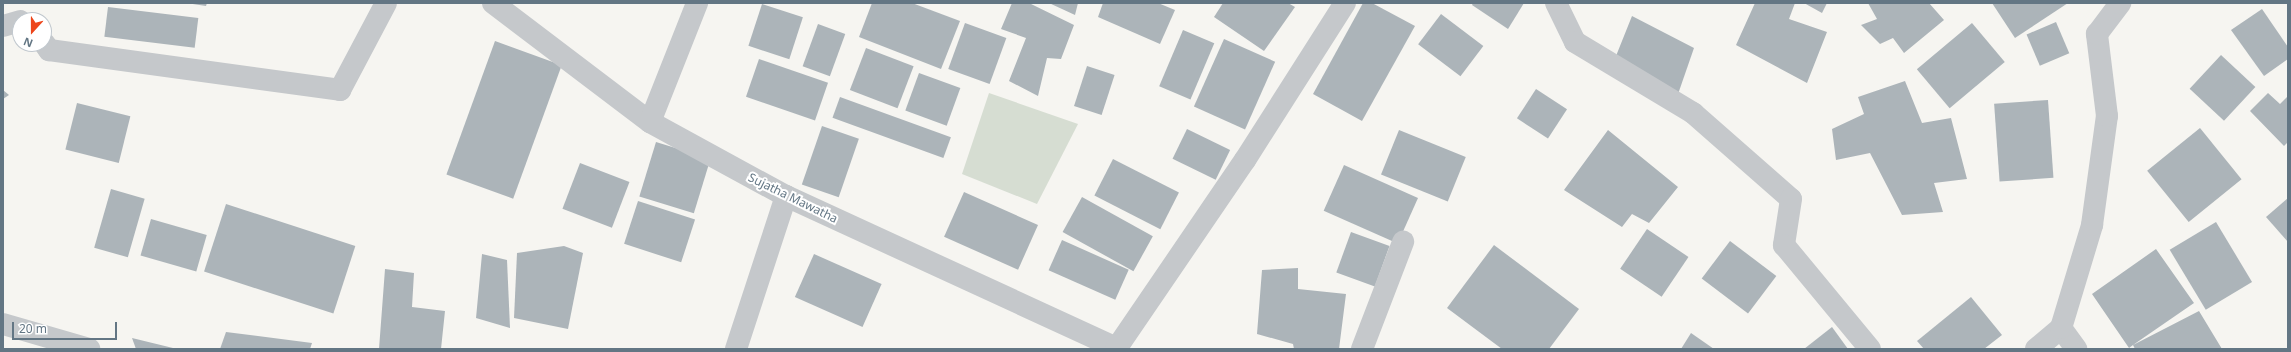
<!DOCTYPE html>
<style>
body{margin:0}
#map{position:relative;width:2291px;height:352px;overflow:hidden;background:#f6f5f1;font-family:"Noto Sans",sans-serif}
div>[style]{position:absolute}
.green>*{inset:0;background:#d6ddd2}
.building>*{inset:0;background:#acb4b9;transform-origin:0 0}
.minor>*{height:22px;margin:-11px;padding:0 11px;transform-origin:11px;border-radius:11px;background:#c5c8cb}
span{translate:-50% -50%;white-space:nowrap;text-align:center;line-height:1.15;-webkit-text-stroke:4px #fff;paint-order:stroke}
.street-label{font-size:12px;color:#637684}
.frame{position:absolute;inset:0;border:4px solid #637684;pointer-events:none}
.north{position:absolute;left:12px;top:12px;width:40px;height:40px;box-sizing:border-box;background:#fff;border:1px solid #c1c8ce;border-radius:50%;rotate:201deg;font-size:11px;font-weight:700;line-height:16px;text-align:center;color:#637684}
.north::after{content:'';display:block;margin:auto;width:14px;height:18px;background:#ed451a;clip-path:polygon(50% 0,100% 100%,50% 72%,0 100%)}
.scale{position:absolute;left:12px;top:322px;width:105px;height:18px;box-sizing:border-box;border:2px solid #637684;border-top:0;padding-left:5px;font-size:12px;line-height:14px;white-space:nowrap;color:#637684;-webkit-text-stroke:3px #fff;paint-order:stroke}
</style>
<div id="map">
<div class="green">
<i style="clip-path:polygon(989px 93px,1078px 124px,1037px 204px,962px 174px)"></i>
</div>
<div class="building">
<i style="clip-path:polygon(186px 3px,207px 3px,206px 6px)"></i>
<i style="clip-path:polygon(872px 3px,912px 3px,960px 21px,941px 69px,859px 37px)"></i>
<i style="clip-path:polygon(1012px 3px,1029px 3px,1074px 25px,1061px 59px,1047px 58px,1038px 96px,1009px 81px,1026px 38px,1001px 29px)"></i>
<i style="clip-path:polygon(1049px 3px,1078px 3px,1075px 15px)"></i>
<i style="clip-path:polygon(1103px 3px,1158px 3px,1175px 10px,1160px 44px,1098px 17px)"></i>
<i style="clip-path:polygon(1223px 3px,1288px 3px,1295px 7px,1264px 51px,1214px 17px)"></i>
<i style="clip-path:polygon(1363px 3px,1372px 3px,1415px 26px,1362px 121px,1313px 94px)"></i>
<i style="clip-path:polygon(1473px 3px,1524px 3px,1508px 29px,1472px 5px)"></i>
<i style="clip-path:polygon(1755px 3px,1795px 3px,1789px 19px,1827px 32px,1807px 83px,1736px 45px)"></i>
<i style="clip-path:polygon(1804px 3px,1827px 3px,1822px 13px)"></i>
<i style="clip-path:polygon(1868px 3px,1929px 3px,1944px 20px,1904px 53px,1893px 38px,1880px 44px,1861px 25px,1877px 19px)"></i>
<i style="clip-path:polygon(1992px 3px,2068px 3px,2015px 38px)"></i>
<i style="left:762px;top:4px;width:43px;height:44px;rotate:18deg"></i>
<i style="left:108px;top:7px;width:91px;height:30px;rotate:7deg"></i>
<i style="clip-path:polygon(2262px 9px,2288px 47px,2288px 59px,2264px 76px,2231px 30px)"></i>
<i style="left:1441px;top:14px;width:53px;height:38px;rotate:37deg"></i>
<i style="clip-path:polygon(1632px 16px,1694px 48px,1677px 97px,1614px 61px)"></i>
<i style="left:2056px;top:22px;width:34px;height:32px;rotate:67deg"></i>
<i style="left:965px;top:23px;width:44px;height:49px;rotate:20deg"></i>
<i style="left:1972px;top:23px;width:51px;height:72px;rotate:50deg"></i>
<i style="left:818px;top:24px;width:29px;height:45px;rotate:20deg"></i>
<i style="left:1183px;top:30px;width:34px;height:61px;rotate:23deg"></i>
<i style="left:1224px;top:39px;width:56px;height:74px;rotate:24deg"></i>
<i style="left:495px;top:41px;width:71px;height:142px;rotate:20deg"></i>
<i style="left:866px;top:48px;width:51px;height:45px;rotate:21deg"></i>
<i style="left:2221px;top:55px;width:47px;height:46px;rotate:43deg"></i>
<i style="left:759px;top:59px;width:73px;height:40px;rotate:19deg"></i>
<i style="left:1087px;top:66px;width:29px;height:42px;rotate:18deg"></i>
<i style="left:919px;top:73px;width:44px;height:40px;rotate:20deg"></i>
<i style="clip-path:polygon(1905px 81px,1922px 123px,1951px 118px,1967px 179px,1934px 183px,1943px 212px,1902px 215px,1870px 153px,1836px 160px,1832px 129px,1864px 114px,1858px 97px)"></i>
<i style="left:1536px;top:89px;width:37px;height:35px;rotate:33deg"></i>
<i style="clip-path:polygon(3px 90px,9px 95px,3px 99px)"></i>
<i style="clip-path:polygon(2268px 93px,2280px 104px,2288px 96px,2288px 142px,2284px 146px,2250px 111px)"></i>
<i style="left:840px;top:97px;width:118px;height:22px;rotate:20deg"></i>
<i style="left:2048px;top:100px;width:78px;height:54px;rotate:86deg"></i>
<i style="left:77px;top:103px;width:55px;height:48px;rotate:14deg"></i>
<i style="left:822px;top:126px;width:39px;height:62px;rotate:19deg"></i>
<i style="left:2200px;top:128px;width:66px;height:68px;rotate:51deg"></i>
<i style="left:1187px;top:129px;width:48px;height:33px;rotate:26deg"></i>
<i style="left:1399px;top:130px;width:72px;height:48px;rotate:22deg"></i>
<i style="clip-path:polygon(1608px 130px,1678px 187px,1649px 223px,1632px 214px,1622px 227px,1564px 190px)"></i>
<i style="left:656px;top:142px;width:57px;height:57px;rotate:17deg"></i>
<i style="left:1113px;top:159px;width:74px;height:41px;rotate:27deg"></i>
<i style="left:580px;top:163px;width:53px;height:49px;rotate:21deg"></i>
<i style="left:1344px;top:165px;width:81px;height:50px;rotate:24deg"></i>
<i style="left:111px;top:189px;width:35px;height:61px;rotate:16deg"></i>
<i style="left:964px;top:192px;width:81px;height:49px;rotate:24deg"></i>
<i style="left:1082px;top:197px;width:81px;height:40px;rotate:29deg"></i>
<i style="clip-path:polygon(2288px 198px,2288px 242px,2266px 217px)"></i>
<i style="left:638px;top:201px;width:60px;height:45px;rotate:18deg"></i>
<i style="left:226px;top:204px;width:136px;height:71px;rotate:18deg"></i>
<i style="left:151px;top:219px;width:58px;height:38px;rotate:16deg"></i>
<i style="left:2216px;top:222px;width:70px;height:54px;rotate:59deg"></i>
<i style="left:1647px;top:229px;width:50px;height:48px;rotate:34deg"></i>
<i style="left:1351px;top:232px;width:41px;height:43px;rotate:20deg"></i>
<i style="left:1062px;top:240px;width:73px;height:33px;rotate:24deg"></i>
<i style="left:1730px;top:241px;width:58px;height:47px;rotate:37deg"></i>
<i style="clip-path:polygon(1494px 245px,1579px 309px,1549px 349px,1502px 349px,1447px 308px)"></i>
<i style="clip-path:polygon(564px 246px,583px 253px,568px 329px,514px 318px,517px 253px)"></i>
<i style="clip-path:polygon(2156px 249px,2194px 303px,2133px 345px,2199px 311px,2222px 349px,2135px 349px,2133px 345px,2129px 348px,2092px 294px)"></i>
<i style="clip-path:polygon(482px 254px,507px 260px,510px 328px,476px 318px)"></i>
<i style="left:814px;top:254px;width:74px;height:47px;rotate:24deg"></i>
<i style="clip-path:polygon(1298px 268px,1298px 289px,1346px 294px,1339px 349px,1294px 349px,1293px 344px,1257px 334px,1262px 270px)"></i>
<i style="clip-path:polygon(385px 269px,414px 273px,412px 307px,445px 311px,441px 349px,379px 349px)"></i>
<i style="clip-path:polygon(1971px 297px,2002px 335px,1984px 349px,1924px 349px,1917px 341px)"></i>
<i style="clip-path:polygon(1832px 327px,1848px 349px,1804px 349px)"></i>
<i style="clip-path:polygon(226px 332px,312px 343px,310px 349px,220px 349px)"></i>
<i style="clip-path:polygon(1691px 333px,1714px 349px,1681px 349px)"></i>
<i style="clip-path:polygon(132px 338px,173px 348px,173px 349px,136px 349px)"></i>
</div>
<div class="minor">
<i style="left:493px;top:3px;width:197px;rotate:37.2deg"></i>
<i style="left:650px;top:122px;width:155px;rotate:28.6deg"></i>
<i style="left:786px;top:196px;width:366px;rotate:24.7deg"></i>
<i style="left:1556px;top:3px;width:43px;rotate:64deg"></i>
<i style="left:1575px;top:42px;width:138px;rotate:31deg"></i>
<i style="left:1693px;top:113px;width:130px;rotate:41.3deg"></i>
<i style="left:1791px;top:199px;width:47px;rotate:98.7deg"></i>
<i style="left:1784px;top:245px;width:135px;rotate:50.4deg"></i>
<i style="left:3px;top:26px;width:18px;rotate:-16deg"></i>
<i style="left:44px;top:43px;width:9px;rotate:54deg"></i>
<i style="left:49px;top:50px;width:294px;rotate:7.8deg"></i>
<i style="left:340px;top:90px;width:98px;rotate:-62.1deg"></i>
<i style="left:650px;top:122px;width:128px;rotate:-68.4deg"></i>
<i style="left:3px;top:324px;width:90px;rotate:16.2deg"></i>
<i style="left:2061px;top:328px;width:26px;rotate:54deg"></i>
<i style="left:736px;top:349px;width:161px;rotate:-71.9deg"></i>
<i style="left:1116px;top:349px;width:229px;rotate:-55.7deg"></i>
<i style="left:1245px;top:160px;width:186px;rotate:-57.5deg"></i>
<i style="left:1362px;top:349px;width:115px;rotate:-69deg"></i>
<i style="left:2036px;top:349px;width:33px;rotate:-40deg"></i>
<i style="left:2061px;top:328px;width:108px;rotate:-73.2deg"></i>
<i style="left:2092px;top:225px;width:110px;rotate:-82.2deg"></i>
<i style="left:2107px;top:116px;width:83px;rotate:-97deg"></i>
<i style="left:2097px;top:34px;width:39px;rotate:-53deg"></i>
</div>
<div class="street-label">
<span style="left:793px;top:198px;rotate:26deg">Sujatha Mawatha</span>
</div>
<div class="frame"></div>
<div class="north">N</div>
<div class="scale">20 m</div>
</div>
